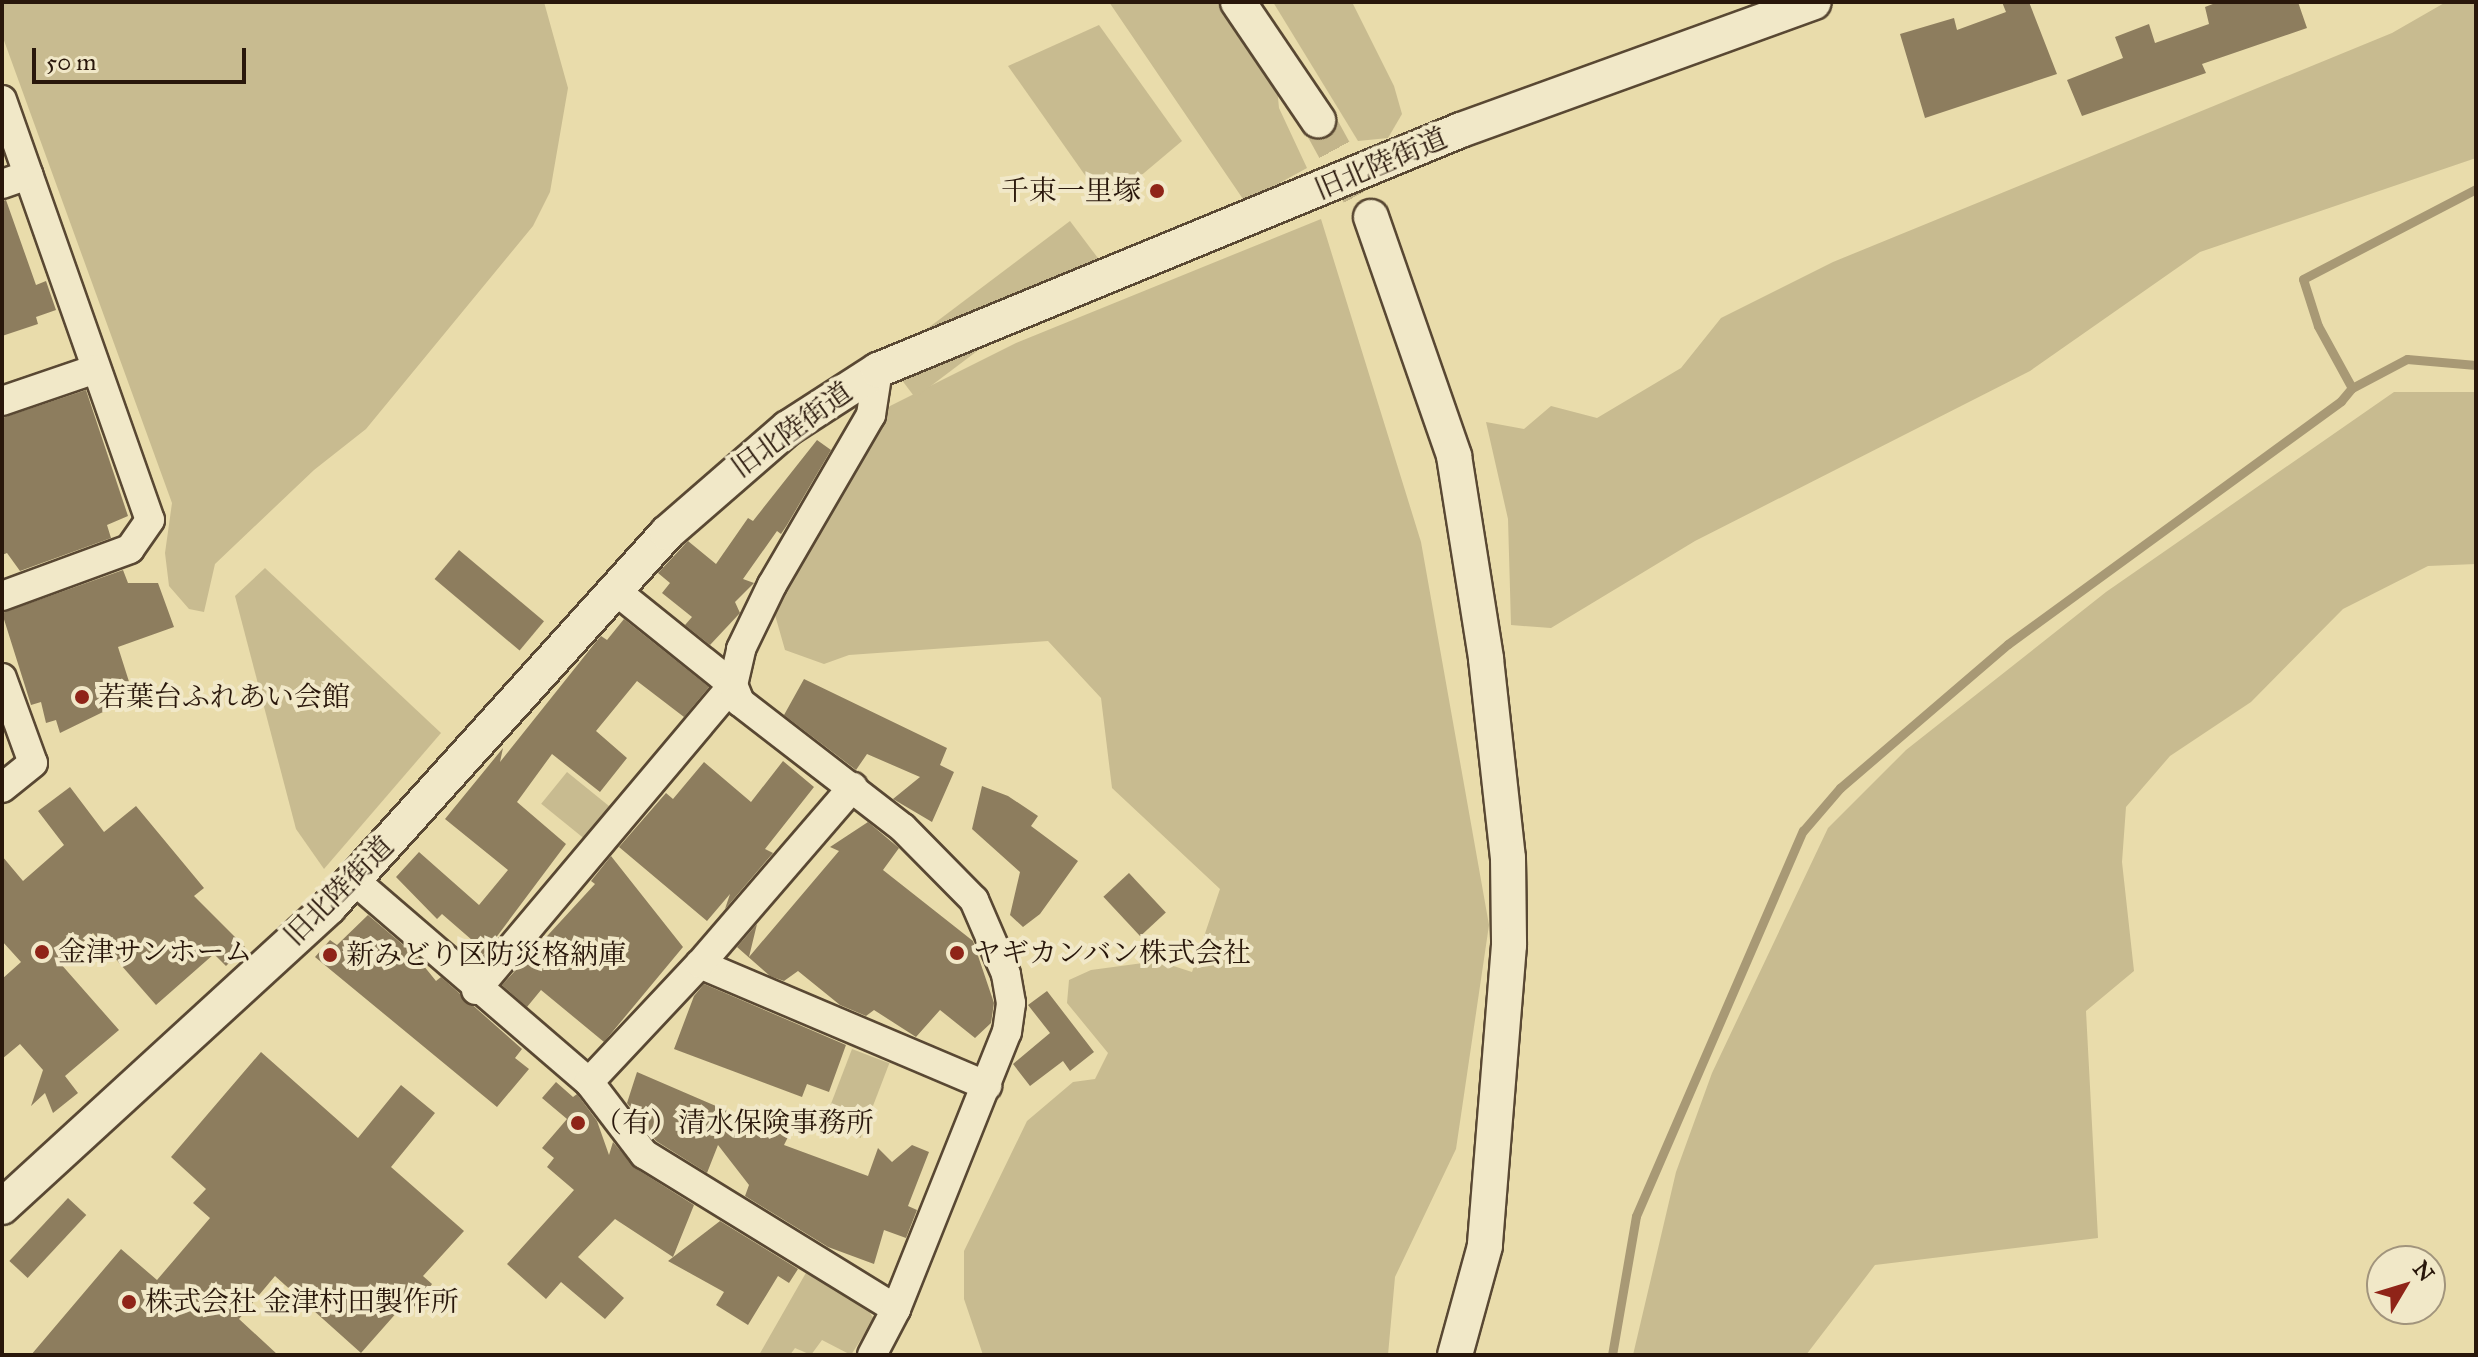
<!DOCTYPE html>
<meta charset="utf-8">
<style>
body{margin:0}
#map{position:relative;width:2478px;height:1357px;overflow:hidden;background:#e9dcab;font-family:"IM FELL Great Primer","Noto Serif JP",serif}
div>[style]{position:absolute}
.green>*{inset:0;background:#c8bb90;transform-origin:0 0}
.stream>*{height:9px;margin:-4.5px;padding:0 4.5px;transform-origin:4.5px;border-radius:4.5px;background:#a89975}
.building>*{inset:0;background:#8d7d5e;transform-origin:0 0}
.tertiary-tunnel>*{height:34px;margin-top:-17px;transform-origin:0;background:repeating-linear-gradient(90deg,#c3b58b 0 34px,transparent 0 51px)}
.roads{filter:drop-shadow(2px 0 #594833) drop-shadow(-2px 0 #594833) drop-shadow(0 2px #594833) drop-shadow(0 -2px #594833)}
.minor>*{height:28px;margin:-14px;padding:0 14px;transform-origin:14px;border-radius:14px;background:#f1e8c8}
.tertiary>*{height:34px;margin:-17px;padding:0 17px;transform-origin:17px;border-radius:17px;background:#f1e8c8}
.dots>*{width:22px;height:22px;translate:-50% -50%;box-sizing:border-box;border:4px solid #f1e8c8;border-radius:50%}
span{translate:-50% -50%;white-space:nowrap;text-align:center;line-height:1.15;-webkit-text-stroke:8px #f1e8c8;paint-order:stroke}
.street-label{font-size:28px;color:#29170b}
.poi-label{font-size:28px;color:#29170b}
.right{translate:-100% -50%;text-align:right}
.left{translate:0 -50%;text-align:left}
.frame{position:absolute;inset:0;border:4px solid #29170b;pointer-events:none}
.north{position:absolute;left:2366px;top:1245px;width:80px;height:80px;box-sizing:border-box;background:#f1e8c8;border:2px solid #a1947c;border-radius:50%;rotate:52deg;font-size:22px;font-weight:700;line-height:32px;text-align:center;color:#29170b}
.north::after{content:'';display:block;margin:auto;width:28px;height:36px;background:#8f2418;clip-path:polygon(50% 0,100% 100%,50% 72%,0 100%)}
.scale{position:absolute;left:32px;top:48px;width:214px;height:36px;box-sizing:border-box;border:4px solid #29170b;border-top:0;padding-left:10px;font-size:24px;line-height:28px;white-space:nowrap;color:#29170b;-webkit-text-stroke:6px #f1e8c8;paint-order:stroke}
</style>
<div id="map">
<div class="green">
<i style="clip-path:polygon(2px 2px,544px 2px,568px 88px,550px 192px,533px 226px,366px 429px,314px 470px,215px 564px,204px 612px,189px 609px,169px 586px,165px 553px,172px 503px,2px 35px)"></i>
<i style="clip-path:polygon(1109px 2px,1222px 2px,1276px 77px,1279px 108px,1307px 168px,1245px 202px)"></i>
<i style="clip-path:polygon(1273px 2px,1352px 2px,1394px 86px,1402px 114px,1388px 138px,1358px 141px)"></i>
<i style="clip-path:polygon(2446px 2px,2476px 2px,2476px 158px,2200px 252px,2030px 371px,1695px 541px,1551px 628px,1511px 625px,1508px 519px,1486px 422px,1524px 429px,1551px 406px,1597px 418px,1681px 368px,1721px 318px,1833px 262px,2392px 33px)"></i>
<i style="clip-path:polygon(1099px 25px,1182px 141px,1106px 205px,1008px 66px)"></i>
<i style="clip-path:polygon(1321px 219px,1421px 542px,1489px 925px,1456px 1149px,1395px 1277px,1388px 1355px,983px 1355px,964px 1299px,964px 1251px,1027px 1121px,1073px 1082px,1095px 1079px,1108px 1053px,1067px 1003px,1069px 980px,1091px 970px,1158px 961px,1192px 972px,1220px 889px,1112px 788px,1101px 698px,1048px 641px,849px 655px,824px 664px,785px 650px,775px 615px,853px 460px,890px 406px,1016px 343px)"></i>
<i style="left:1070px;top:221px;width:48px;height:230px;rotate:53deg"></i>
<i style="clip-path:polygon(2394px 392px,2476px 392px,2476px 564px,2428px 566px,2343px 609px,2251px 702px,2170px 756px,2126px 807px,2122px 862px,2134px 971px,2086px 1011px,2098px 1238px,1875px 1265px,1806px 1355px,1633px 1355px,1676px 1172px,1712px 1073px,1828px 828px,1906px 750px,2106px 592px)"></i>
<i style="clip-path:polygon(265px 568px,441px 733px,324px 869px,296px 829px,235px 596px)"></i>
<i style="left:567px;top:772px;width:58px;height:41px;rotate:39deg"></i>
<i style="left:852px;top:1049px;width:40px;height:80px;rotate:21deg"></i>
<i style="clip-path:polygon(807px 1271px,865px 1305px,874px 1319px,851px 1355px,822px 1340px,811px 1355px,795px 1348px,790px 1355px,759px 1355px)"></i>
</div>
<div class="stream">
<i style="left:2352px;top:388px;width:62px;rotate:-27.8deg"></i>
<i style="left:2407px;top:359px;width:69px;rotate:5deg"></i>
<i style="left:1612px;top:1355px;width:141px;rotate:-80.2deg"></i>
<i style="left:1636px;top:1216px;width:420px;rotate:-66.6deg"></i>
<i style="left:1803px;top:831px;width:57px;rotate:-49.3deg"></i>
<i style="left:1840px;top:788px;width:221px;rotate:-40.6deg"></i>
<i style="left:2008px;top:644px;width:412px;rotate:-36.1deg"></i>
<i style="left:2341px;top:401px;width:17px;rotate:-50deg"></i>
<i style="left:2352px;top:388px;width:71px;rotate:-118.7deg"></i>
<i style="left:2318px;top:326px;width:49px;rotate:-107.7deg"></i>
<i style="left:2303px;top:279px;width:195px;rotate:-27.5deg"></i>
</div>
<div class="building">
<i style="clip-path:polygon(2002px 2px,2029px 2px,2057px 74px,1925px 118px,1900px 34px,1954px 18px,1957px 30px,2006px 12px)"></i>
<i style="clip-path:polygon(2218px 2px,2298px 2px,2307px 28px,2202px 64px,2206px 73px,2082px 116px,2067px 80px,2123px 58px,2115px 37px,2149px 24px,2155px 43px,2209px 24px,2205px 7px)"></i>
<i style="clip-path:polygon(6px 200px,36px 285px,46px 281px,56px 310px,36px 317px,38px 324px,2px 336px,2px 201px)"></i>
<i style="clip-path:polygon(86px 390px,128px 516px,107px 525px,111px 538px,20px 571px,7px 553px,2px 555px,2px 418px)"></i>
<i style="clip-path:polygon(817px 440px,831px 450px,787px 525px,781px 534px,777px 531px,743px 579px,754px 583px,735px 602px,740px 613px,710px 645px,685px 625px,692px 617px,662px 593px,670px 583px,658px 573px,688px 541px,716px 564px,748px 518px,753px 521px)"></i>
<i style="left:459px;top:550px;width:111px;height:38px;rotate:40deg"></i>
<i style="clip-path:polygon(123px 570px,128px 583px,158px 583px,174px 627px,118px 647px,132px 691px,101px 702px,105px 711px,60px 733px,56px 720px,46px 723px,41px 702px,31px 705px,2px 613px)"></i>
<i style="clip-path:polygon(624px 619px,709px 687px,684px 717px,637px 681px,596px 731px,627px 758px,600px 792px,552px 754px,517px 802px,566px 844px,477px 963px,468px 956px,480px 947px,442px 914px,437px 919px,396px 877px,419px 852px,479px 905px,508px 870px,445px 819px,503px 748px,500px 762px,595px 643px,601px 636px,607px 640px)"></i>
<i style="clip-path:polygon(804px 679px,947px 748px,940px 765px,954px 772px,932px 822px,893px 799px,920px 777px,867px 754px,856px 770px,784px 715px)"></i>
<i style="clip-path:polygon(783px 761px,814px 787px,765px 849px,773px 853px,725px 909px,730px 894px,707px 921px,619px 847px,666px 793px,673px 799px,704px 762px,751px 802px)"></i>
<i style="clip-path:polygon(982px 786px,1008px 796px,1038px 816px,1031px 826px,1078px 861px,1040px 914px,1023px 927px,1010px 915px,1020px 872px,972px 829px)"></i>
<i style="clip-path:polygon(70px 787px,104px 832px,136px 806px,204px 888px,194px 896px,245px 947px,226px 966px,214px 954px,156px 1005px,93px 933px,60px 963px,119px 1030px,65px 1076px,78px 1093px,53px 1113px,45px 1093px,31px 1106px,43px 1070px,20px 1044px,2px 1059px,2px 979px,21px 962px,2px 941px,2px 856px,23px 881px,64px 845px,38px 811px)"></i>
<i style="clip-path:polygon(868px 822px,899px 848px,883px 870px,973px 941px,994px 1003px,991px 1023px,975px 1038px,940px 1010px,916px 1037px,874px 1010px,866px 1016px,840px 1005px,798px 971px,784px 981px,770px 976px,737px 947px,757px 924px,749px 957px,839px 851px,830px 847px)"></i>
<i style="clip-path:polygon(611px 856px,683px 947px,604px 1042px,541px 990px,527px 1007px,502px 985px,595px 884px,591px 881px)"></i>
<i style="left:1129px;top:873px;width:54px;height:35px;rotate:47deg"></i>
<i style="clip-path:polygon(368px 915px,415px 955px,436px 981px,441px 977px,522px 1049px,515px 1058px,529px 1069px,497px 1107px,315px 957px,330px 940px,337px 945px)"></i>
<i style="clip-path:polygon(704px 984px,846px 1045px,829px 1092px,807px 1084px,802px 1097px,674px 1049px,694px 996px)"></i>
<i style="clip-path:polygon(1047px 991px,1094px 1052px,1070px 1071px,1063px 1061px,1030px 1086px,1013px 1064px,1050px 1033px,1028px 1005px)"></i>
<i style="clip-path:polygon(261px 1052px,358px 1138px,401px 1085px,435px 1113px,391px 1167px,464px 1231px,423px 1276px,432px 1284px,416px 1307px,406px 1302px,361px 1353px,275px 1276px,239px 1319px,278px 1355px,31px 1355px,121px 1249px,157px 1280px,210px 1218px,193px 1203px,206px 1189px,171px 1157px)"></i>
<i style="clip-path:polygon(637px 1072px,788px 1137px,784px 1145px,868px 1176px,878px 1148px,892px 1162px,912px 1145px,929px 1152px,908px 1206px,917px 1210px,906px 1238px,884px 1230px,874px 1264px,828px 1247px,745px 1196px,749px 1185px,718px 1145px,707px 1173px,656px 1141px,627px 1103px)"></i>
<i style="clip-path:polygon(556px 1082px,573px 1097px,577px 1094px,597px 1121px,609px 1155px,613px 1142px,635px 1168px,694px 1205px,673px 1257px,615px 1219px,578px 1257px,624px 1298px,605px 1319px,561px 1282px,546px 1299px,507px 1264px,574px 1190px,547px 1167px,554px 1158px,542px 1148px,567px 1119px,542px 1098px)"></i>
<i style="left:68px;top:1198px;width:25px;height:86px;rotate:43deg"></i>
<i style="clip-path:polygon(720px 1221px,798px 1269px,789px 1283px,778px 1276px,748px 1325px,716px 1305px,724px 1292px,668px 1261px)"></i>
</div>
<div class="tertiary-tunnel">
<i style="left:1318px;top:120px;width:111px;rotate:61.3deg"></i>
</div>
<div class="roads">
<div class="minor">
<i style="left:2px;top:100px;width:445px;rotate:70.6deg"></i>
<i style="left:150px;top:520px;width:35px;rotate:125deg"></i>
<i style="left:130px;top:549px;width:136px;rotate:159.8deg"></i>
<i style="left:2px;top:184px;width:28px;rotate:-19deg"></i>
<i style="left:2px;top:401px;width:99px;rotate:-18.8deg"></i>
<i style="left:2px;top:678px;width:90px;rotate:70deg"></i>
<i style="left:33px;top:763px;width:40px;rotate:141deg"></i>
<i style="left:354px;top:880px;width:310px;rotate:40.7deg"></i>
<i style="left:589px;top:1082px;width:91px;rotate:52.6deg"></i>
<i style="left:644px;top:1154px;width:296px;rotate:31.6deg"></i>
<i style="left:700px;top:964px;width:312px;rotate:23deg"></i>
<i style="left:476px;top:990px;width:399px;rotate:-49.9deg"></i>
<i style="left:733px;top:685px;width:151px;rotate:-141.2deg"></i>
<i style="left:589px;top:1082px;width:162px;rotate:-46.8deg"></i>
<i style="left:700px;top:964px;width:234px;rotate:-49.2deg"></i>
<i style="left:872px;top:1355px;width:52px;rotate:-62.4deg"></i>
<i style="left:896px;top:1309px;width:298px;rotate:-68.2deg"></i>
<i style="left:1007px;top:1032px;width:29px;rotate:-82deg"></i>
<i style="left:1011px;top:1003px;width:29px;rotate:-100deg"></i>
<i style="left:1006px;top:974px;width:81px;rotate:-113.4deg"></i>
<i style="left:974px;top:900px;width:101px;rotate:-134.6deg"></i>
<i style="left:903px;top:828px;width:206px;rotate:-142.3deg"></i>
<i style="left:740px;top:702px;width:18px;rotate:-112deg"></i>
<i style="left:733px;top:685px;width:37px;rotate:-77deg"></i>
<i style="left:741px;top:649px;width:71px;rotate:-64.2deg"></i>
<i style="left:772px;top:585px;width:197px;rotate:-59.8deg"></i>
<i style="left:871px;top:415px;width:46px;rotate:-81.2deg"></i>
</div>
<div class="tertiary">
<i style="left:1238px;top:2px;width:143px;rotate:55.9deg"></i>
<i style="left:1371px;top:217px;width:253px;rotate:70.8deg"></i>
<i style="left:1454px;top:456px;width:206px;rotate:81deg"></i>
<i style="left:1486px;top:659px;width:200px;rotate:83.7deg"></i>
<i style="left:1508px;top:858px;width:87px;rotate:89.3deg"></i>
<i style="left:1509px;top:945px;width:302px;rotate:94.6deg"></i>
<i style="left:1485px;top:1246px;width:113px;rotate:105.4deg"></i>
<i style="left:2px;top:1207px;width:444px;rotate:-42.5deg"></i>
<i style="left:329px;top:907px;width:504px;rotate:-47.89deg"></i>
<i style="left:667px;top:533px;width:160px;rotate:-41deg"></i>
<i style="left:788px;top:428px;width:107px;rotate:-32.8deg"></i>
<i style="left:878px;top:370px;width:630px;rotate:-22.38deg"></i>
<i style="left:1461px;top:130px;width:375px;rotate:-19.9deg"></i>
</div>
</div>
<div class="dots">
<i style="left:1157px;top:191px;background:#8f2418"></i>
<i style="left:82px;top:697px;background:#8f2418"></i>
<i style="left:42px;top:952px;background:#8f2418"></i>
<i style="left:957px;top:953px;background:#8f2418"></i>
<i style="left:330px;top:955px;background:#8f2418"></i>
<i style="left:578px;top:1123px;background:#8f2418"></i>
<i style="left:129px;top:1302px;background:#8f2418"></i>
</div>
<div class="street-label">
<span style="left:1381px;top:164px;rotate:-23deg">旧北陸街道</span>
<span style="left:792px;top:430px;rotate:-36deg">旧北陸街道</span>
<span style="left:339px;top:891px;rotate:-45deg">旧北陸街道</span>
</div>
<div class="poi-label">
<span class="right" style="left:1141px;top:191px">千束一里塚</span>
<span class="left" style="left:98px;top:697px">若葉台ふれあい会館</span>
<span class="left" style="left:58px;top:952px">金津サンホーム</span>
<span class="left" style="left:973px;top:953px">ヤギカンバン株式会社</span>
<span class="left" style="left:346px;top:955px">新みどり区防災格納庫</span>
<span class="left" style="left:594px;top:1123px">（有）清水保険事務所</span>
<span class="left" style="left:145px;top:1302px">株式会社 金津村田製作所</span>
</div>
<div class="frame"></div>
<div class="north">N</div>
<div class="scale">50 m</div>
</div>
